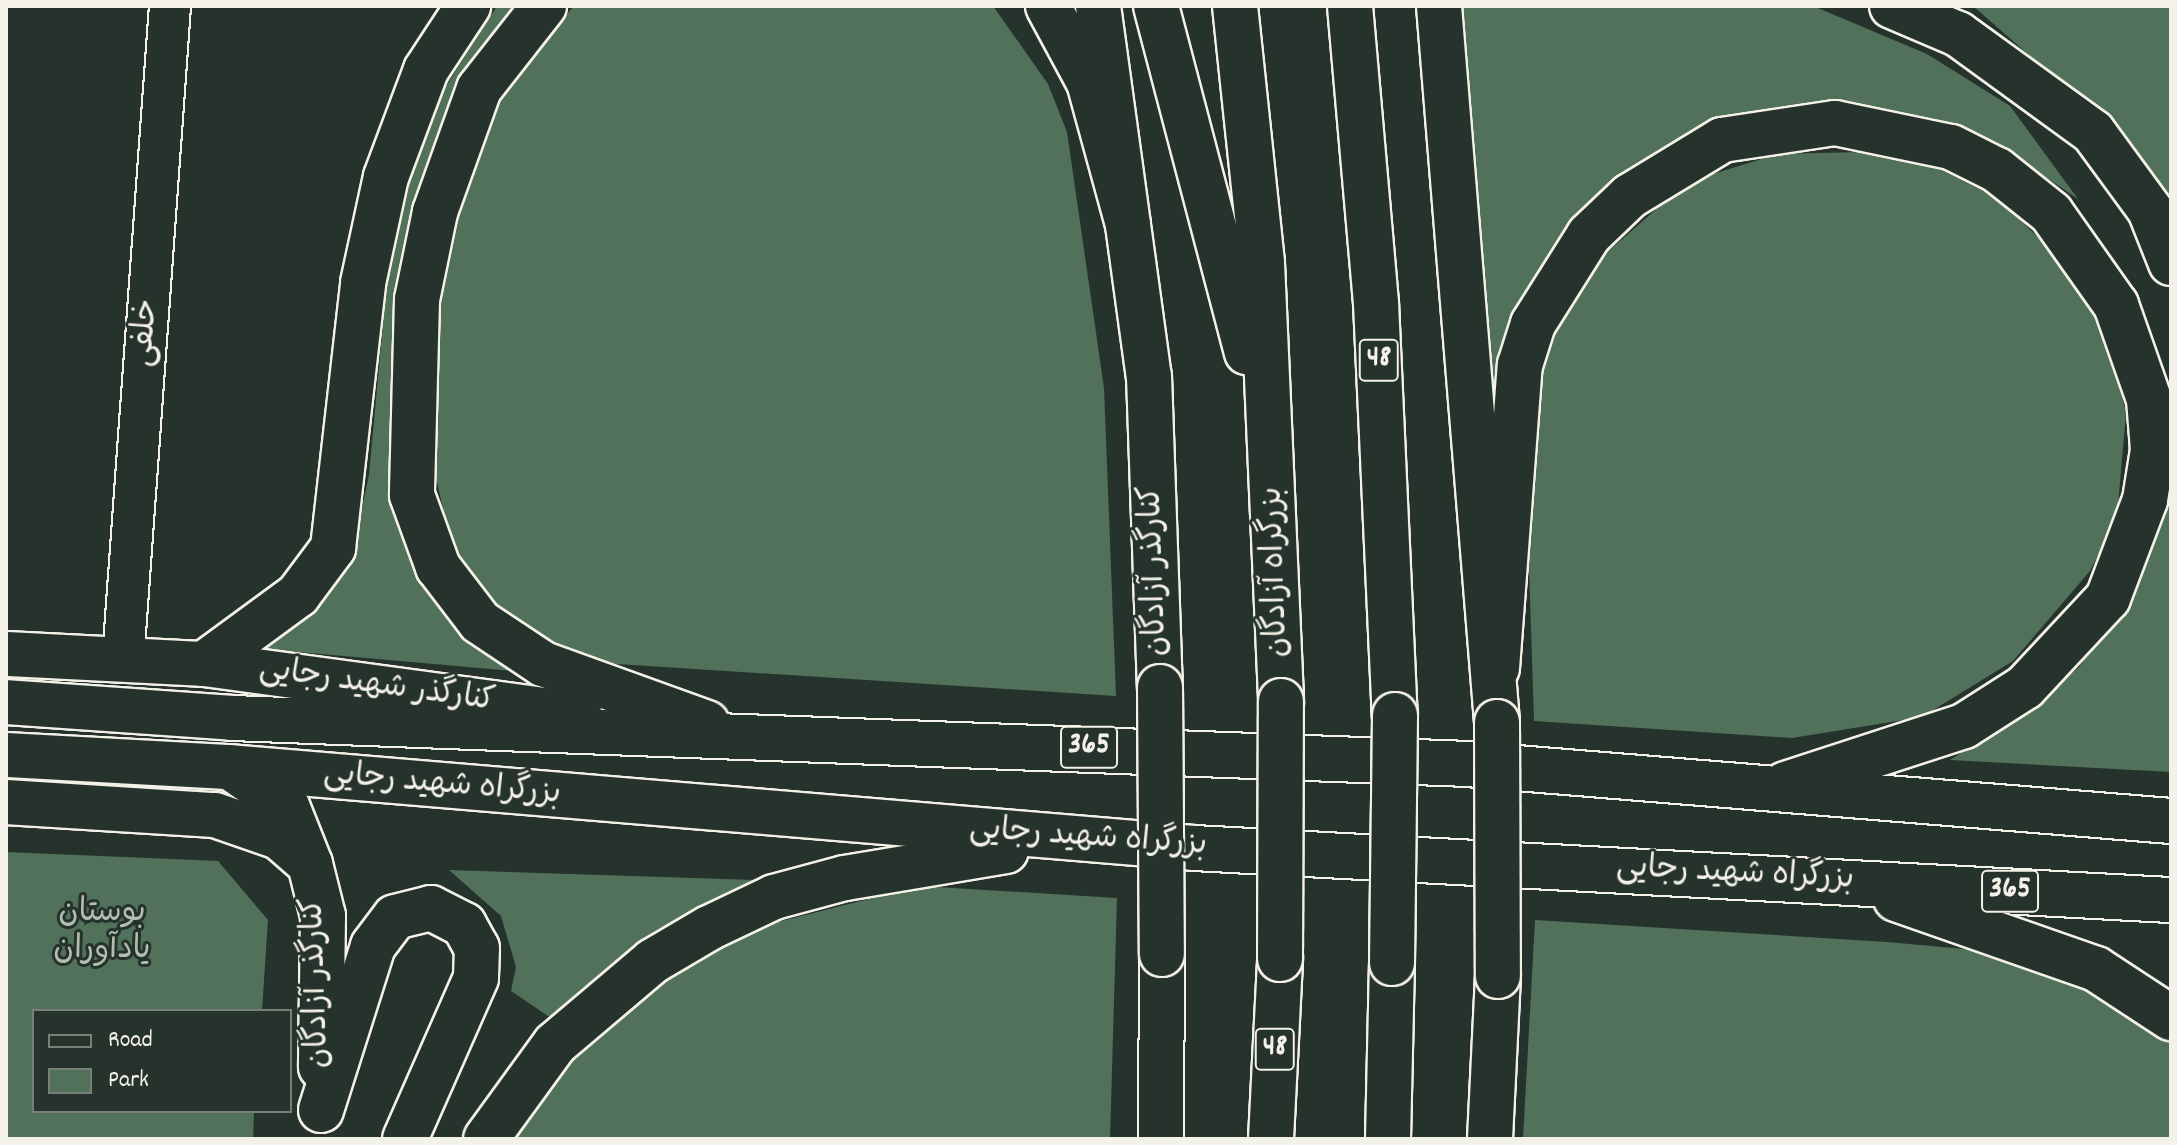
<!DOCTYPE html>
<meta charset="utf-8">
<style>
body{margin:0}
#map{position:relative;width:2177px;height:1145px;overflow:hidden;background:#26332d;font-family:Dekko,"Playpen Sans Arabic",sans-serif}
div>[style]{position:absolute}
.green>*{inset:0;background:#51715b}
.roads{filter:drop-shadow(2px 0 #f4f1e8) drop-shadow(-2px 0 #f4f1e8) drop-shadow(0 2px #f4f1e8) drop-shadow(0 -2px #f4f1e8)}
.street>*{height:40px;margin:-20px;padding:0 20px;transform-origin:20px;border-radius:20px;background:#26332d}
.secondary>*{height:44px;margin:-22px;padding:0 22px;transform-origin:22px;border-radius:22px;background:#26332d}
.primary>*{height:44px;margin:-22px;padding:0 22px;transform-origin:22px;border-radius:22px;background:#26332d}
.highway>*{height:44px;margin:-22px;padding:0 22px;transform-origin:22px;border-radius:22px;background:#26332d}
.bridges{filter:drop-shadow(2px 0 #f4f1e8) drop-shadow(-2px 0 #f4f1e8) drop-shadow(0 2px #f4f1e8) drop-shadow(0 -2px #f4f1e8)}
.primary-bridge>*{height:44px;margin:-22px;padding:0 22px;transform-origin:22px;border-radius:22px;background:#26332d}
.highway-bridge>*{height:44px;margin:-22px;padding:0 22px;transform-origin:22px;border-radius:22px;background:#26332d}
span{translate:-50% -50%;white-space:nowrap;text-align:center;line-height:1.15;-webkit-text-stroke:6px #26332d;paint-order:stroke}
.shield-label span{padding:2px 6px;background:#26332d;border:2px solid;border-radius:6px;-webkit-text-stroke-width:0}
.shield-label{font-size:30px;color:#f4f1e8;font-weight:700}
.street-label{font-size:32px;color:#f4f1e8}
.park-label{font-size:32px;color:#b3beb0}
.frame{position:absolute;inset:0;border:8px solid #f4f1e8;pointer-events:none}
.legend{position:absolute;left:32px;top:1009px;width:260px;height:104px;box-sizing:border-box;background:#26332d;border:2px solid #787f78;margin:0;padding:10px 14px;list-style:none;font-size:24px;color:#f4f1e8}
.legend li{display:flex;align-items:center;gap:16px;height:40px}
.legend b{width:40px;border:2px solid #787f78}
</style>
<div id="map">
<div class="green">
<i style="clip-path:polygon(497px 6px,518px 6px,452px 104px,410px 228px,390px 432px,395px 494px,430px 593px,452px 623px,514px 671px,265px 649px,329px 592px,355px 541px,369px 475px,391px 237px,439px 97px)"></i>
<i style="clip-path:polygon(574px 6px,993px 6px,1048px 84px,1067px 132px,1104px 388px,1116px 696px,617px 664px,565px 651px,516px 625px,477px 592px,452px 548px,434px 469px,433px 349px,444px 267px,468px 169px,506px 85px)"></i>
<i style="clip-path:polygon(1458px 6px,1813px 6px,1927px 54px,2010px 106px,2078px 199px,2006px 150px,1872px 107px,1794px 107px,1723px 123px,1562px 239px,1497px 508px)"></i>
<i style="clip-path:polygon(1973px 6px,2171px 6px,2171px 217px,2135px 148px)"></i>
<i style="clip-path:polygon(1862px 152px,1923px 161px,1999px 199px,2076px 275px,2107px 336px,2126px 413px,2117px 517px,2090px 571px,2013px 661px,1922px 717px,1792px 738px,1534px 721px,1526px 472px,1538px 371px,1587px 270px,1687px 182px,1778px 154px)"></i>
<i style="clip-path:polygon(2171px 497px,2171px 772px,1950px 760px,2028px 711px,2079px 667px,2140px 580px)"></i>
<i style="clip-path:polygon(6px 852px,218px 861px,268px 920px,262px 1011px,34px 1011px,34px 1111px,254px 1111px,253px 1139px,6px 1139px)"></i>
<i style="clip-path:polygon(449px 870px,755px 880px,649px 939px,551px 1018px,511px 991px,516px 967px,501px 916px)"></i>
<i style="clip-path:polygon(920px 886px,1117px 898px,1110px 1139px,508px 1139px,559px 1067px,642px 995px,758px 927px)"></i>
<i style="clip-path:polygon(1535px 920px,1887px 942px,1997px 952px,2045px 966px,2171px 1041px,2171px 1139px,1523px 1139px)"></i>
</div>
<div class="roads">
<div class="street">
<i style="left:123px;top:660px;width:656px;rotate:-85.89deg"></i>
</div>
<div class="secondary">
<i style="left:6px;top:654px;width:198px;rotate:2.9deg"></i>
<i style="left:204px;top:664px;width:379px;rotate:7.7deg"></i>
<i style="left:6px;top:802px;width:209px;rotate:3.6deg"></i>
<i style="left:215px;top:815px;width:68px;rotate:19deg"></i>
<i style="left:279px;top:837px;width:41px;rotate:41.1deg"></i>
</div>
<div class="primary">
<i style="left:1098px;top:6px;width:373px;rotate:82.2deg"></i>
<i style="left:1149px;top:376px;width:311px;rotate:88deg"></i>
<i style="left:1439px;top:6px;width:718px;rotate:85.37deg"></i>
<i style="left:1161px;top:1139px;width:185px;rotate:-89.7deg"></i>
<i style="left:1490px;top:1139px;width:163px;rotate:-87.2deg"></i>
</div>
<div class="highway">
<i style="left:544px;top:6px;width:105px;rotate:128.1deg"></i>
<i style="left:479px;top:89px;width:131px;rotate:109.7deg"></i>
<i style="left:435px;top:212px;width:90px;rotate:101.6deg"></i>
<i style="left:417px;top:300px;width:195px;rotate:91.5deg"></i>
<i style="left:412px;top:495px;width:77px;rotate:70.1deg"></i>
<i style="left:438px;top:567px;width:69px;rotate:52.6deg"></i>
<i style="left:480px;top:622px;width:76px;rotate:33.7deg"></i>
<i style="left:543px;top:664px;width:174px;rotate:19.8deg"></i>
<i style="left:1048px;top:6px;width:86px;rotate:61.7deg"></i>
<i style="left:1089px;top:82px;width:148px;rotate:74.7deg"></i>
<i style="left:1156px;top:6px;width:358px;rotate:75.3deg"></i>
<i style="left:1235px;top:6px;width:258px;rotate:84deg"></i>
<i style="left:1262px;top:263px;width:438px;rotate:87.5deg"></i>
<i style="left:1350px;top:6px;width:298px;rotate:85deg"></i>
<i style="left:1376px;top:303px;width:412px;rotate:87.4deg"></i>
<i style="left:1892px;top:6px;width:72px;rotate:23deg"></i>
<i style="left:1958px;top:34px;width:167px;rotate:36deg"></i>
<i style="left:2093px;top:132px;width:97px;rotate:53.8deg"></i>
<i style="left:2150px;top:210px;width:57px;rotate:68.4deg"></i>
<i style="left:204px;top:664px;width:117px;rotate:-36.3deg"></i>
<i style="left:298px;top:595px;width:59px;rotate:-53.3deg"></i>
<i style="left:333px;top:548px;width:267px;rotate:-83.5deg"></i>
<i style="left:363px;top:283px;width:108px;rotate:-77.8deg"></i>
<i style="left:386px;top:177px;width:114px;rotate:-69.5deg"></i>
<i style="left:426px;top:70px;width:77px;rotate:-56.7deg"></i>
<i style="left:1497px;top:668px;width:304px;rotate:-85.7deg"></i>
<i style="left:1520px;top:365px;width:43px;rotate:-72.4deg"></i>
<i style="left:1533px;top:324px;width:105px;rotate:-57.8deg"></i>
<i style="left:1589px;top:235px;width:57px;rotate:-43.6deg"></i>
<i style="left:1630px;top:196px;width:108px;rotate:-31.3deg"></i>
<i style="left:1722px;top:140px;width:114px;rotate:-8.6deg"></i>
<i style="left:1835px;top:123px;width:118px;rotate:11.7deg"></i>
<i style="left:1951px;top:147px;width:51px;rotate:26.6deg"></i>
<i style="left:1997px;top:170px;width:69px;rotate:38.5deg"></i>
<i style="left:2051px;top:213px;width:113px;rotate:54.8deg"></i>
<i style="left:2116px;top:305px;width:100px;rotate:70.7deg"></i>
<i style="left:2149px;top:399px;width:51px;rotate:85.5deg"></i>
<i style="left:2153px;top:450px;width:51px;rotate:99.1deg"></i>
<i style="left:2145px;top:500px;width:105px;rotate:110.7deg"></i>
<i style="left:2108px;top:598px;width:122px;rotate:133deg"></i>
<i style="left:2025px;top:687px;width:72px;rotate:147.4deg"></i>
<i style="left:1964px;top:726px;width:188px;rotate:162deg"></i>
<i style="left:6px;top:702px;width:227px;rotate:4deg"></i>
<i style="left:232px;top:718px;width:1236px;rotate:2.13deg"></i>
<i style="left:1467px;top:764px;width:706px;rotate:4.63deg"></i>
<i style="left:6px;top:755px;width:222px;rotate:3.1deg"></i>
<i style="left:228px;top:767px;width:969px;rotate:4.79deg"></i>
<i style="left:1194px;top:848px;width:978px;rotate:3.05deg"></i>
<i style="left:234px;top:770px;width:64px;rotate:34.2deg"></i>
<i style="left:287px;top:806px;width:62px;rotate:68.4deg"></i>
<i style="left:310px;top:864px;width:54px;rotate:76deg"></i>
<i style="left:323px;top:916px;width:151px;rotate:90.8deg"></i>
<i style="left:1896px;top:899px;width:212px;rotate:19.3deg"></i>
<i style="left:2096px;top:969px;width:90px;rotate:33.2deg"></i>
<i style="left:321px;top:1110px;width:172px;rotate:-72.4deg"></i>
<i style="left:373px;top:946px;width:36px;rotate:-53deg"></i>
<i style="left:395px;top:917px;width:37px;rotate:-14deg"></i>
<i style="left:431px;top:908px;width:37px;rotate:27deg"></i>
<i style="left:464px;top:925px;width:26px;rotate:61deg"></i>
<i style="left:477px;top:948px;width:30px;rotate:92deg"></i>
<i style="left:476px;top:978px;width:176px;rotate:113.8deg"></i>
<i style="left:486px;top:1139px;width:117px;rotate:-54deg"></i>
<i style="left:555px;top:1044px;width:128px;rotate:-40.3deg"></i>
<i style="left:653px;top:961px;width:65px;rotate:-30.5deg"></i>
<i style="left:709px;top:928px;width:72px;rotate:-25.5deg"></i>
<i style="left:774px;top:897px;width:73px;rotate:-15deg"></i>
<i style="left:845px;top:878px;width:163px;rotate:-9.5deg"></i>
<i style="left:1271px;top:1139px;width:180px;rotate:-87.1deg"></i>
<i style="left:1388px;top:1139px;width:176px;rotate:-88.7deg"></i>
</div>
</div>
<div class="bridges">
<div class="primary-bridge">
<i style="left:1160px;top:687px;width:267px;rotate:89.6deg"></i>
<i style="left:1497px;top:722px;width:254px;rotate:89.8deg"></i>
</div>
<div class="highway-bridge">
<i style="left:1280px;top:959px;width:258px;rotate:-89.8deg"></i>
<i style="left:1392px;top:963px;width:248px;rotate:-89.3deg"></i>
</div>
</div>
<div class="shield-label">
<span style="left:1379px;top:360px">48</span>
<span style="left:1089px;top:747px">365</span>
<span style="left:2010px;top:891px">365</span>
<span style="left:1275px;top:1049px">48</span>
</div>
<div class="street-label">
<span style="left:147px;top:333px;rotate:-86deg">خلفی</span>
<span style="left:1156px;top:571px;rotate:-92deg">کنارگذر آزادگان</span>
<span style="left:1277px;top:572px;rotate:-92deg">بزرگراه آزادگان</span>
<span style="left:377px;top:687px;rotate:8deg">کنارگذر شهید رجایی</span>
<span style="left:442px;top:786px;rotate:5deg">بزرگراه شهید رجایی</span>
<span style="left:1088px;top:839px;rotate:4deg">بزرگراه شهید رجایی</span>
<span style="left:1735px;top:875px;rotate:3deg">بزرگراه شهید رجایی</span>
<span style="left:318px;top:983px;rotate:-92deg">کنارگذر آزادگان</span>
</div>
<div class="park-label">
<span style="left:102px;top:933px">بوستان<br>یادآوران</span>
</div>
<div class="frame"></div>
<ul class="legend">
<li><b style="height:10px;background:#26332d"></b>Road</li>
<li><b style="height:22px;background:#51715b"></b>Park</li>
</ul>
</div>
